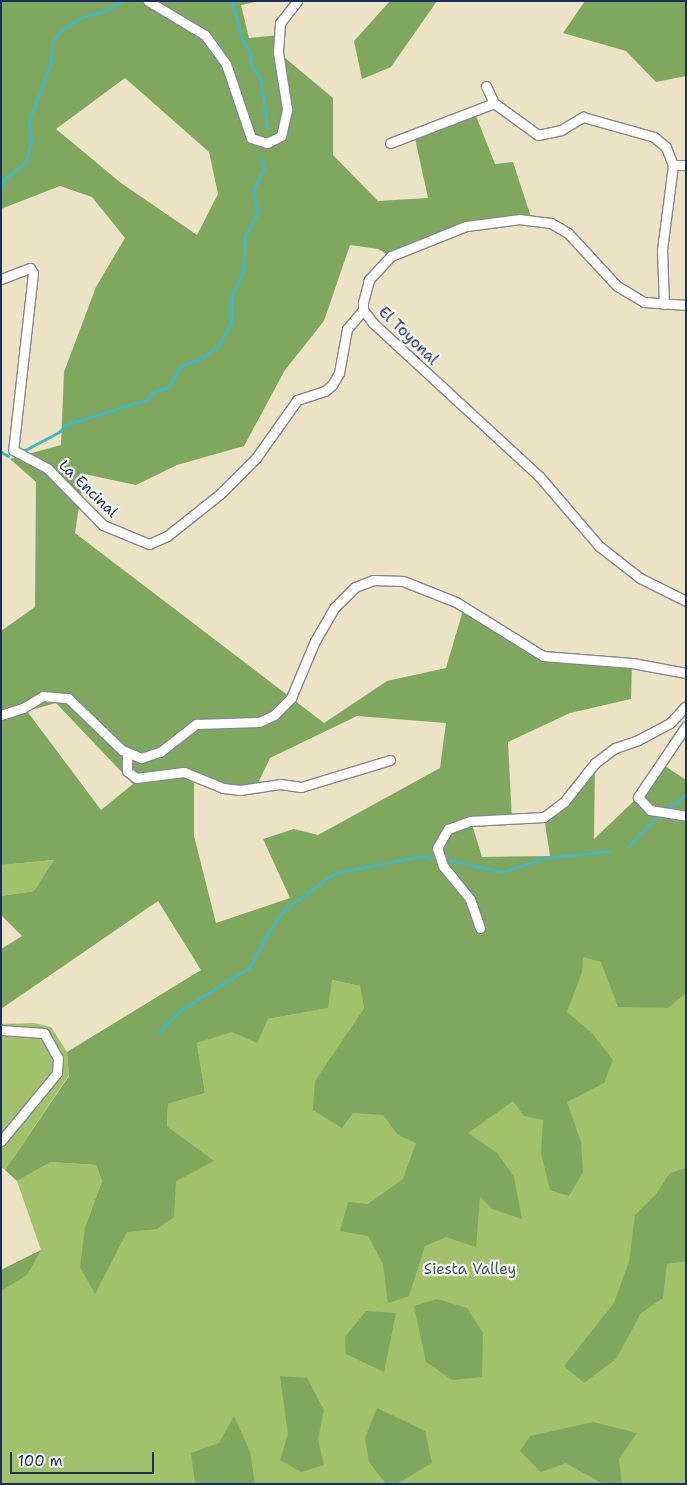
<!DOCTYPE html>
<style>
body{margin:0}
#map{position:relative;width:687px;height:1485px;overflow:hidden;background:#ebe3c4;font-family:"Shantell Sans",sans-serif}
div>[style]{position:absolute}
.green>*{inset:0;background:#a1c16a}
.forest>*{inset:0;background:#80a75e}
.stream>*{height:3px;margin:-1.5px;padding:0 1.5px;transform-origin:1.5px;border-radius:1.5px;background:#47b6be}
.roads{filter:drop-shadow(1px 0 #838991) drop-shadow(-1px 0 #838991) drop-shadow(0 1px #838991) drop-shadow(0 -1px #838991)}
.minor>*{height:9px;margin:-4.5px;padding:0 4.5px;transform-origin:4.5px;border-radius:4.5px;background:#fff}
span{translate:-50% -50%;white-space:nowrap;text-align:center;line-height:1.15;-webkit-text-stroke:4.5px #f6f6f2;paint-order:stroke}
.street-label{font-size:15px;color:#1b2f5e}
.park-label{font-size:15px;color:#435b62}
.frame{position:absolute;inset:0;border:2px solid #1b2f5e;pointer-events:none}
.scale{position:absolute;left:10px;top:1452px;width:144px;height:22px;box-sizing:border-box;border:2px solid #1b2f5e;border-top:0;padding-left:6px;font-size:15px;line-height:18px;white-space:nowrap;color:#1b2f5e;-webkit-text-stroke:4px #f6f6f2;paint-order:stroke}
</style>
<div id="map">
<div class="green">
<i style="clip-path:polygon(55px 860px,34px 891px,1px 896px,1px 865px)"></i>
<i style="clip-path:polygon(686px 918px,686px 1484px,1px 1484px,1px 1270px,41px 1250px,17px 1181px,51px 1162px,96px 1165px,102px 1181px,85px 1227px,213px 1161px,167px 1126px,168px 1104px,205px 1093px,197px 1043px,268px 1019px,327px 1008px,331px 980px,361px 986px,364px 1008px,340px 1044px)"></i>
<i style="clip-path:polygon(34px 1023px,51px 1027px,67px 1052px,69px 1075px,5px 1170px,1px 1167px,1px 1024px)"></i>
</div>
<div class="forest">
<i style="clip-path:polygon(evenodd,1px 1px,260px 1px,241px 5px,249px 38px,279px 35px,278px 52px,333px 98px,333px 155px,378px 201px,428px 198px,414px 134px,474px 111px,495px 164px,513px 162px,532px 220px,466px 226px,391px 256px,378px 249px,350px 245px,324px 321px,285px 370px,244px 446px,177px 465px,136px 485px,84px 474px,75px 533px,324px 723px,387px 681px,446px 668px,464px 607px,536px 653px,632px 663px,631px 699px,570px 713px,508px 742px,512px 820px,471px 821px,482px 857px,550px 856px,544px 817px,595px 763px,594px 839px,638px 797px,659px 762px,686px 780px,686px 993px,668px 1008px,618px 1007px,601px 962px,583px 957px,582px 972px,567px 1012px,592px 1033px,613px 1060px,604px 1083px,567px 1102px,581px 1142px,583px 1172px,569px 1196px,550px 1190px,541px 1153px,543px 1120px,524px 1116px,513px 1101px,468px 1133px,497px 1153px,514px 1177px,522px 1219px,492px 1209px,480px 1197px,476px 1247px,446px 1237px,425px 1246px,409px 1296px,388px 1303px,383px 1264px,368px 1236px,340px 1231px,348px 1202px,368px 1204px,403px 1179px,416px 1143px,398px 1135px,383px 1115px,353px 1113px,342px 1128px,313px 1110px,315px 1081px,364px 1008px,360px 986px,332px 980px,328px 1008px,268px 1019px,257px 1043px,232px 1032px,197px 1043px,205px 1093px,168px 1104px,167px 1126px,214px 1161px,176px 1181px,174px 1217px,157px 1229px,127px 1232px,95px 1294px,80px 1267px,85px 1227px,102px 1181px,96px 1165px,51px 1162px,17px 1181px,5px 1170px,69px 1076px,67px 1052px,201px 970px,158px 901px,1px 1009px,1px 949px,22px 936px,1px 915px,1px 896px,34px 891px,54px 860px,1px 865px,1px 631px,35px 607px,36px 482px,10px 459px,61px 445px,64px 372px,96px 287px,125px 238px,92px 197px,60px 186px,1px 209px,1px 1px,125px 78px,209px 152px,218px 194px,197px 235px,121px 183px,56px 129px,125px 78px,1px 1px,56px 703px,133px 784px,101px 810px,27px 711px,56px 703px,1px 1px,357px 716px,446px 723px,440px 768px,318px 835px,294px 829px,263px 839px,290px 898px,216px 923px,194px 836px,194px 778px,225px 790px,258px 783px,270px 758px,357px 716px)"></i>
<i style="clip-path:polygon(390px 1px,437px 1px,391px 67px,362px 79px,354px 41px)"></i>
<i style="clip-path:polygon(585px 1px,686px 1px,686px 76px,656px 82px,626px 51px,563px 33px)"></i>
<i style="clip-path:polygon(686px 1168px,686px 1261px,667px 1264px,663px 1298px,641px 1313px,616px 1359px,584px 1383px,564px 1366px,614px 1303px,629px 1262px,635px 1215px,656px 1194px,670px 1173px)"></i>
<i style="clip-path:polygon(41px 1250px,27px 1275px,1px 1291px,1px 1270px)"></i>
<i style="clip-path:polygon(437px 1299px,467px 1308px,483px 1333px,482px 1377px,452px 1380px,426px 1362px,414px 1306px)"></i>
<i style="clip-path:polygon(366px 1311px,396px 1313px,384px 1372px,346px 1354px,345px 1337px)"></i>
<i style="clip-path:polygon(280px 1376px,307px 1378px,324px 1410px,318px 1439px,324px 1465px,301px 1472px,280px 1460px,288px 1434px)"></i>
<i style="clip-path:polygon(377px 1408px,425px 1431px,432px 1463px,397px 1484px,386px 1484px,369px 1462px,365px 1438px)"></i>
<i style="clip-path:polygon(234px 1416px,250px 1452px,255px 1484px,195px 1484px,191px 1453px,219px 1443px)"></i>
<i style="clip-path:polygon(593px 1422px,637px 1433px,619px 1459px,622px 1484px,603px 1484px,566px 1463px,541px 1472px,520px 1451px,530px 1436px)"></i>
</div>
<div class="stream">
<i style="left:232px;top:1px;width:34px;rotate:76deg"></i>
<i style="left:240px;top:34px;width:23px;rotate:61deg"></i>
<i style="left:251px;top:54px;width:8px;rotate:97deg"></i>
<i style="left:250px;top:62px;width:21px;rotate:59deg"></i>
<i style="left:261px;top:80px;width:48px;rotate:82.9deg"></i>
<i style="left:1px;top:188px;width:8px;rotate:-76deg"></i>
<i style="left:3px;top:180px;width:29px;rotate:-38deg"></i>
<i style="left:26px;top:162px;width:23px;rotate:-77deg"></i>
<i style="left:31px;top:140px;width:19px;rotate:-96deg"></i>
<i style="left:29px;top:121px;width:63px;rotate:-69.6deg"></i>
<i style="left:51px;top:62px;width:20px;rotate:-87deg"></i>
<i style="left:52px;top:42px;width:17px;rotate:-50deg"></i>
<i style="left:63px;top:29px;width:22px;rotate:-32deg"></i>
<i style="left:82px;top:17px;width:24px;rotate:-15deg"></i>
<i style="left:105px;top:11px;width:20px;rotate:-30deg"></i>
<i style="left:25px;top:450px;width:40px;rotate:-28deg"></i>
<i style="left:60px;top:431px;width:8px;rotate:-50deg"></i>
<i style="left:65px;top:425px;width:87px;rotate:-17.4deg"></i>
<i style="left:148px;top:399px;width:9px;rotate:-54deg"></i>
<i style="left:153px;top:392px;width:17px;rotate:-17deg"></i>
<i style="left:169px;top:387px;width:25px;rotate:-61deg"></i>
<i style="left:181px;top:365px;width:19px;rotate:-16deg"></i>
<i style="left:199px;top:360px;width:25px;rotate:-37deg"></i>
<i style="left:219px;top:345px;width:26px;rotate:-62deg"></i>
<i style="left:231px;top:322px;width:26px;rotate:-90deg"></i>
<i style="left:231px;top:296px;width:27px;rotate:-63deg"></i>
<i style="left:243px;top:272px;width:36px;rotate:-87deg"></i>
<i style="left:245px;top:236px;width:26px;rotate:-61deg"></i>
<i style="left:258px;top:213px;width:23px;rotate:-103deg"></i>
<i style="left:253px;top:191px;width:25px;rotate:-64deg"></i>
<i style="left:264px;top:168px;width:10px;rotate:-107deg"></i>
<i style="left:1px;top:452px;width:8px;rotate:30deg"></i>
<i style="left:665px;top:810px;width:26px;rotate:-36deg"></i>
<i style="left:628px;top:847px;width:47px;rotate:-46.7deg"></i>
<i style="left:449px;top:860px;width:55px;rotate:12.5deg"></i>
<i style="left:503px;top:872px;width:43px;rotate:-18.9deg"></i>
<i style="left:544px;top:858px;width:67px;rotate:-6deg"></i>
<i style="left:159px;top:1032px;width:29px;rotate:-46deg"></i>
<i style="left:179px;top:1011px;width:84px;rotate:-31.8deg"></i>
<i style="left:250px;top:967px;width:34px;rotate:-63deg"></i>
<i style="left:265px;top:937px;width:33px;rotate:-55deg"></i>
<i style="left:284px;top:910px;width:63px;rotate:-36deg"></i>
<i style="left:335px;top:873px;width:89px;rotate:-11.1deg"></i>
<i style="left:422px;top:856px;width:10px;rotate:11deg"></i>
</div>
<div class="roads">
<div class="minor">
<i style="left:148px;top:1px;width:66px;rotate:30.8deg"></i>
<i style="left:205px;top:35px;width:36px;rotate:54deg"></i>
<i style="left:226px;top:64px;width:78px;rotate:71.3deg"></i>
<i style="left:251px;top:138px;width:17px;rotate:17deg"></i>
<i style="left:267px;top:143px;width:16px;rotate:-27deg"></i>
<i style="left:281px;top:136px;width:28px;rotate:-77deg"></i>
<i style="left:287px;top:109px;width:58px;rotate:-99deg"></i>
<i style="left:278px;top:52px;width:29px;rotate:-86deg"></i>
<i style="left:280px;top:23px;width:28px;rotate:-52deg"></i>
<i style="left:486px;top:86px;width:19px;rotate:65deg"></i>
<i style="left:494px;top:103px;width:54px;rotate:36deg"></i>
<i style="left:538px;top:135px;width:24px;rotate:-12deg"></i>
<i style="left:561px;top:130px;width:26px;rotate:-31deg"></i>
<i style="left:583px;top:117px;width:74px;rotate:15.7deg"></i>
<i style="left:654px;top:137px;width:16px;rotate:40deg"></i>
<i style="left:666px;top:147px;width:19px;rotate:69deg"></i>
<i style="left:673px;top:165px;width:86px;rotate:97.4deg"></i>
<i style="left:662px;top:250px;width:54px;rotate:87.9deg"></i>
<i style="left:390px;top:143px;width:111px;rotate:-21deg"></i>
<i style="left:673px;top:165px;width:13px"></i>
<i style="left:1px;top:279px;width:31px;rotate:-21deg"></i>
<i style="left:30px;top:268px;width:6px;rotate:59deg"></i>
<i style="left:33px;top:273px;width:178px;rotate:96.4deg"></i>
<i style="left:13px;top:450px;width:40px;rotate:28deg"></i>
<i style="left:48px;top:469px;width:78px;rotate:45.5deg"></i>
<i style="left:103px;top:525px;width:50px;rotate:22.4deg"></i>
<i style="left:149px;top:544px;width:20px;rotate:-24deg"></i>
<i style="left:167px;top:536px;width:68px;rotate:-38.4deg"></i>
<i style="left:220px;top:494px;width:51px;rotate:-45deg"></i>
<i style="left:256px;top:458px;width:71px;rotate:-54.7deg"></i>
<i style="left:297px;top:400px;width:29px;rotate:-18deg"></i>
<i style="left:325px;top:391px;width:9px;rotate:-41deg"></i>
<i style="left:332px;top:385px;width:14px;rotate:-60deg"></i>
<i style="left:339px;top:373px;width:45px;rotate:-79.7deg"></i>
<i style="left:347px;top:329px;width:25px;rotate:-50deg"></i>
<i style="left:686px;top:305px;width:42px;rotate:-175.9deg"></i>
<i style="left:644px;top:302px;width:31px;rotate:-149deg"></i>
<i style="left:617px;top:286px;width:72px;rotate:-132.8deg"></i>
<i style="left:568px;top:233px;width:20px;rotate:-150deg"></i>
<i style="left:551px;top:223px;width:31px;rotate:-173deg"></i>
<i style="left:520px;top:219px;width:54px;rotate:172.6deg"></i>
<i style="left:466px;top:226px;width:81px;rotate:158.2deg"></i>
<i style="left:391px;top:256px;width:33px;rotate:133deg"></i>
<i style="left:369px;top:280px;width:24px;rotate:105deg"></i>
<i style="left:363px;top:303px;width:7px;rotate:90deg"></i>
<i style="left:363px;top:310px;width:16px;rotate:52deg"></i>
<i style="left:373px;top:323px;width:226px;rotate:42.7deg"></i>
<i style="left:539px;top:476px;width:92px;rotate:49.4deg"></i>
<i style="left:599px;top:546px;width:52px;rotate:38deg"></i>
<i style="left:640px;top:578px;width:51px;rotate:26.6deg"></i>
<i style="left:1px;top:715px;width:23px;rotate:-18deg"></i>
<i style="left:23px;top:708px;width:23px;rotate:-31deg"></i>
<i style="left:43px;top:696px;width:25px;rotate:5deg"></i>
<i style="left:68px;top:698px;width:75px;rotate:43.9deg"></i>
<i style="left:122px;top:750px;width:21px;rotate:23deg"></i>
<i style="left:141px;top:758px;width:20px;rotate:-18deg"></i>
<i style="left:160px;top:752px;width:46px;rotate:-37.9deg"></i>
<i style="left:196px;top:724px;width:63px;rotate:-1.8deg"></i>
<i style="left:259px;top:722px;width:17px;rotate:-25deg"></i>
<i style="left:274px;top:715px;width:24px;rotate:-45deg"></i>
<i style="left:291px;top:698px;width:62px;rotate:-67.2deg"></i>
<i style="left:315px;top:641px;width:39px;rotate:-60deg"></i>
<i style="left:335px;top:607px;width:28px;rotate:-45deg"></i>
<i style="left:355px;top:587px;width:19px;rotate:-21deg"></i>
<i style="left:373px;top:580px;width:30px;rotate:2deg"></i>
<i style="left:403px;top:581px;width:57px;rotate:21.6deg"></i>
<i style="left:456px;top:602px;width:102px;rotate:31.8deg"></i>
<i style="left:543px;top:656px;width:89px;rotate:4.5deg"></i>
<i style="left:632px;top:663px;width:55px;rotate:10.5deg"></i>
<i style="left:686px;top:726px;width:86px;rotate:124.1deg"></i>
<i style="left:638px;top:797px;width:18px;rotate:47deg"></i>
<i style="left:650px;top:810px;width:36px;rotate:9deg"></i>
<i style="left:127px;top:754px;width:17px;rotate:90deg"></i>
<i style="left:127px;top:771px;width:11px;rotate:38deg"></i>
<i style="left:136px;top:778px;width:48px;rotate:-7.1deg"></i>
<i style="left:184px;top:772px;width:42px;rotate:22.3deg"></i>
<i style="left:223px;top:788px;width:17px;rotate:7deg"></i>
<i style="left:240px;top:790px;width:40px;rotate:-8.5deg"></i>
<i style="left:280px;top:784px;width:21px;rotate:8deg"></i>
<i style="left:301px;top:787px;width:93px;rotate:-16.9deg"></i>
<i style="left:480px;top:928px;width:31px;rotate:-109deg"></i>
<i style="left:470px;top:899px;width:43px;rotate:-129.3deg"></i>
<i style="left:443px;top:866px;width:19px;rotate:-108deg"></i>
<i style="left:437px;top:848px;width:22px;rotate:-60deg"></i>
<i style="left:448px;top:829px;width:23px;rotate:-20deg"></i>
<i style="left:470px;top:821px;width:74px;rotate:-3.1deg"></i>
<i style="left:544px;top:817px;width:25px;rotate:-37deg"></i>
<i style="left:564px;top:802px;width:50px;rotate:-51.5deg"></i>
<i style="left:595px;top:763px;width:25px;rotate:-37deg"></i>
<i style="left:615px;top:748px;width:24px;rotate:-19deg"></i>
<i style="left:638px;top:740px;width:36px;rotate:-28deg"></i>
<i style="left:670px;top:723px;width:23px;rotate:-47deg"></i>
<i style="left:1px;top:1030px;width:43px;rotate:4deg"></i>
<i style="left:44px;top:1033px;width:29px;rotate:61deg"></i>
<i style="left:58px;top:1058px;width:15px;rotate:94deg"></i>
<i style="left:57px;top:1073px;width:88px;rotate:129.5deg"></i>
</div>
</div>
<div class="street-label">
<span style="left:408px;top:336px;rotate:44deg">El Toyonal</span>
<span style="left:88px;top:489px;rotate:44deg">La Encinal</span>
</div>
<div class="park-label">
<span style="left:470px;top:1270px">Siesta Valley</span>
</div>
<div class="frame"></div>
<div class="scale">100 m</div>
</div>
